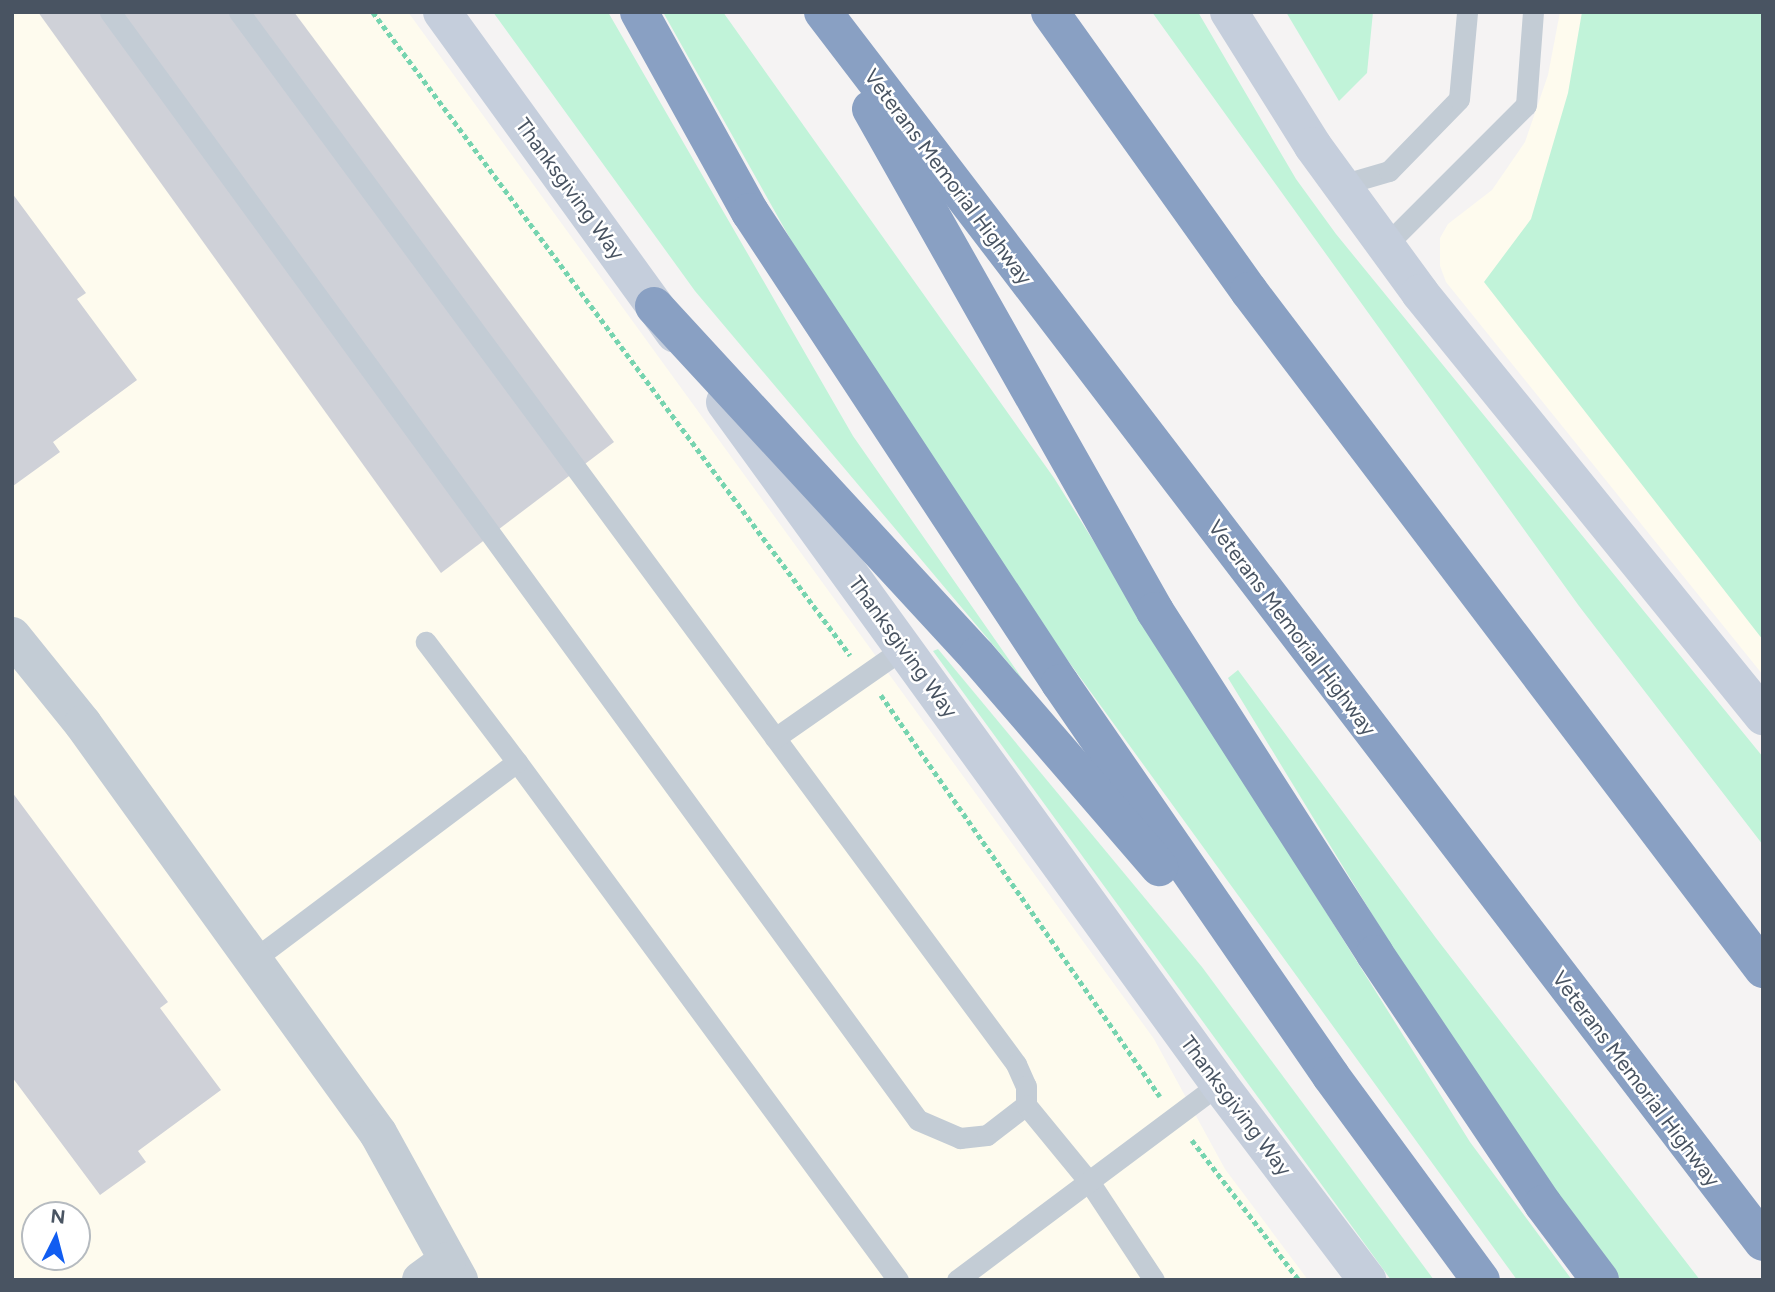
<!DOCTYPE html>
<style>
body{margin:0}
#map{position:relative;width:1775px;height:1292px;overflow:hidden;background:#f5f3f3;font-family:Figtree,sans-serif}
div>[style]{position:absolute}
.commercial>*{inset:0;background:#fefbee}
.green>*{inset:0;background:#c1f3d9}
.building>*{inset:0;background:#cfd1d8}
.path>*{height:4.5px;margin-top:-2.25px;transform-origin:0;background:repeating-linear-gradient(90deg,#76d4af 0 5px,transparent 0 8.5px)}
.lane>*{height:21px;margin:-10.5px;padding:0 10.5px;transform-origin:10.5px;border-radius:10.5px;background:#c3ccd5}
.street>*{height:38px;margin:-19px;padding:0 19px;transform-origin:19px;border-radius:19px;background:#c3ccd5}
.secondary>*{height:38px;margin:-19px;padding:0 19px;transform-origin:19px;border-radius:19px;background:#c5cedc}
.highway>*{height:38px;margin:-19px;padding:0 19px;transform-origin:19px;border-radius:19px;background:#89a0c3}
span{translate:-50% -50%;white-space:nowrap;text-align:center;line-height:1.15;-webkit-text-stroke:5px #fff;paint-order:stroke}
.street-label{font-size:21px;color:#495462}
.frame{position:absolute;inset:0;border:14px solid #495462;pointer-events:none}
.north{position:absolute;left:21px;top:1201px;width:70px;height:70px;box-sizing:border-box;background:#fff;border:2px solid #b6bbc0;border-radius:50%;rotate:6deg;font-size:19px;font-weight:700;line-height:28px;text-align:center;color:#495462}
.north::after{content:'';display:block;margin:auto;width:24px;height:32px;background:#115df1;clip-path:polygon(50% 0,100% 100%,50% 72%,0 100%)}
</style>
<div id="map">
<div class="commercial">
<i style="clip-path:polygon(evenodd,12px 12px,408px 12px,1154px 1039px,1225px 1169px,1308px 1280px,12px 1280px,12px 12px,35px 1215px,77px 1215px,77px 1257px,35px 1257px,35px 1215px)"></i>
<i style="clip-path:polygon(1560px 12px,1763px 12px,1763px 675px,1446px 282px,1440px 266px,1440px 238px,1448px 224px,1492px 190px,1525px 142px,1548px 75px)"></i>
</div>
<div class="green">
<i style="clip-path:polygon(493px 12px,608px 12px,853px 436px,1026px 684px,695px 291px)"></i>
<i style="clip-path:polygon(663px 12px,723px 12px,1054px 478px,1470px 1142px,1572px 1280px,1517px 1280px,1061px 651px,801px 258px)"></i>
<i style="clip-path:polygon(1152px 12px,1198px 12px,1296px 179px,1336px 234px,1763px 757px,1763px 845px,1579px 606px)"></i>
<i style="clip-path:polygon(1286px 12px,1373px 12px,1367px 73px,1339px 101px)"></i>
<i style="clip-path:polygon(1582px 12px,1763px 12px,1763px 640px,1484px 282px,1531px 219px,1568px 93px)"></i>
<i style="clip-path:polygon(938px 649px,1202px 967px,1434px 1280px,1391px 1280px,933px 651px)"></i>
<i style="clip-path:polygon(1238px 670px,1436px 938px,1700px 1280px,1621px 1280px,1604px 1259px,1510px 1135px,1389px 942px,1228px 678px)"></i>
</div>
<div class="building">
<i style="clip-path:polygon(38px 12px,294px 12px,614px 442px,441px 573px)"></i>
<i style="clip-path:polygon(12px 193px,86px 293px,77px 299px,137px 380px,53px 442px,60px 452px,13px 486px)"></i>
<i style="clip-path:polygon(12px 792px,168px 1002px,160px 1008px,221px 1090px,138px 1151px,146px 1162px,100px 1195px,12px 1077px)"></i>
</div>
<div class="path">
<i style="left:373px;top:12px;width:801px;rotate:53.43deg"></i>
<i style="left:881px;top:695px;width:489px;rotate:55.2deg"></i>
<i style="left:1192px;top:1140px;width:176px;rotate:52.6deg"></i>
</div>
<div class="lane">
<i style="left:110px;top:12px;width:1371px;rotate:53.9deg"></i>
<i style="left:918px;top:1120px;width:46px;rotate:23.2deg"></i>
<i style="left:960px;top:1138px;width:27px;rotate:-6deg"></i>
<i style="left:987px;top:1135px;width:49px;rotate:-37.6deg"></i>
<i style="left:239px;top:12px;width:1308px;rotate:53.55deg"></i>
<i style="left:1016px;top:1064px;width:24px;rotate:66deg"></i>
<i style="left:1026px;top:1086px;width:19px;rotate:90deg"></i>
<i style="left:1026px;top:1105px;width:101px;rotate:50.6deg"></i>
<i style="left:1090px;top:1183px;width:116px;rotate:56.6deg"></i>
<i style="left:1341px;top:185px;width:50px;rotate:-16.3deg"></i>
<i style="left:1389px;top:171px;width:100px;rotate:-45.8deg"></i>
<i style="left:1459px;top:99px;width:87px;rotate:-84.7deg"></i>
<i style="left:1385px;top:246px;width:199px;rotate:-45deg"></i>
<i style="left:1526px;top:105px;width:93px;rotate:-85.7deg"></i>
<i style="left:775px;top:738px;width:157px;rotate:-34.9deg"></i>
<i style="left:517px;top:762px;width:643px;rotate:53.66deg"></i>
<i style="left:253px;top:960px;width:330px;rotate:-36.9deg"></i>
<i style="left:517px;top:762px;width:151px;rotate:-127.2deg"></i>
<i style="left:957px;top:1280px;width:327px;rotate:-36.8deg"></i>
</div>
<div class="street">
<i style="left:12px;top:636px;width:113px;rotate:51.1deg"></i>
<i style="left:83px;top:724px;width:504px;rotate:54.2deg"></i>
<i style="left:378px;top:1133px;width:168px;rotate:61.1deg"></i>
<i style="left:421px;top:1280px;width:32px;rotate:-36deg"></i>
</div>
<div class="secondary">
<i style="left:442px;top:12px;width:397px;rotate:54.1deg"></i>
<i style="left:1229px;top:12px;width:158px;rotate:57.9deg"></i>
<i style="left:1313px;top:146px;width:182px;rotate:53.9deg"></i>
<i style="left:1420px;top:293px;width:545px;rotate:50.96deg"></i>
<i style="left:725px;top:402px;width:842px;rotate:54.08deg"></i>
<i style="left:1219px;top:1084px;width:246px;rotate:52.9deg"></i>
</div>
<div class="highway">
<i style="left:639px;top:12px;width:229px;rotate:61deg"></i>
<i style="left:750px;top:212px;width:564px;rotate:56.65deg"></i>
<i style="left:1060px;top:683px;width:477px;rotate:55.4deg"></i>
<i style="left:1331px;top:1076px;width:253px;rotate:53.7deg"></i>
<i style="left:823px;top:12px;width:1548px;rotate:52.61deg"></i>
<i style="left:1050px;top:12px;width:343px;rotate:54.5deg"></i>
<i style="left:1249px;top:291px;width:851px;rotate:52.83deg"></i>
<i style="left:871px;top:109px;width:577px;rotate:60.5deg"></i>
<i style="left:1155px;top:611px;width:407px;rotate:57.3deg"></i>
<i style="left:1375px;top:954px;width:301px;rotate:56.1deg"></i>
<i style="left:1543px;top:1204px;width:95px;rotate:53.1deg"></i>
<i style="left:654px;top:306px;width:476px;rotate:47.3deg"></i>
<i style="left:977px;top:656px;width:279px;rotate:49.2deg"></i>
</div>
<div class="street-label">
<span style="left:948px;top:177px;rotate:53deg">Veterans Memorial Highway</span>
<span style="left:570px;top:189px;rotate:54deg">Thanksgiving Way</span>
<span style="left:1292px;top:628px;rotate:53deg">Veterans Memorial Highway</span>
<span style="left:903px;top:647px;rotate:54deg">Thanksgiving Way</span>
<span style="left:1636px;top:1079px;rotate:53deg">Veterans Memorial Highway</span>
<span style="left:1236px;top:1106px;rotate:53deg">Thanksgiving Way</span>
</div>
<div class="frame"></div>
<div class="north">N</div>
</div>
